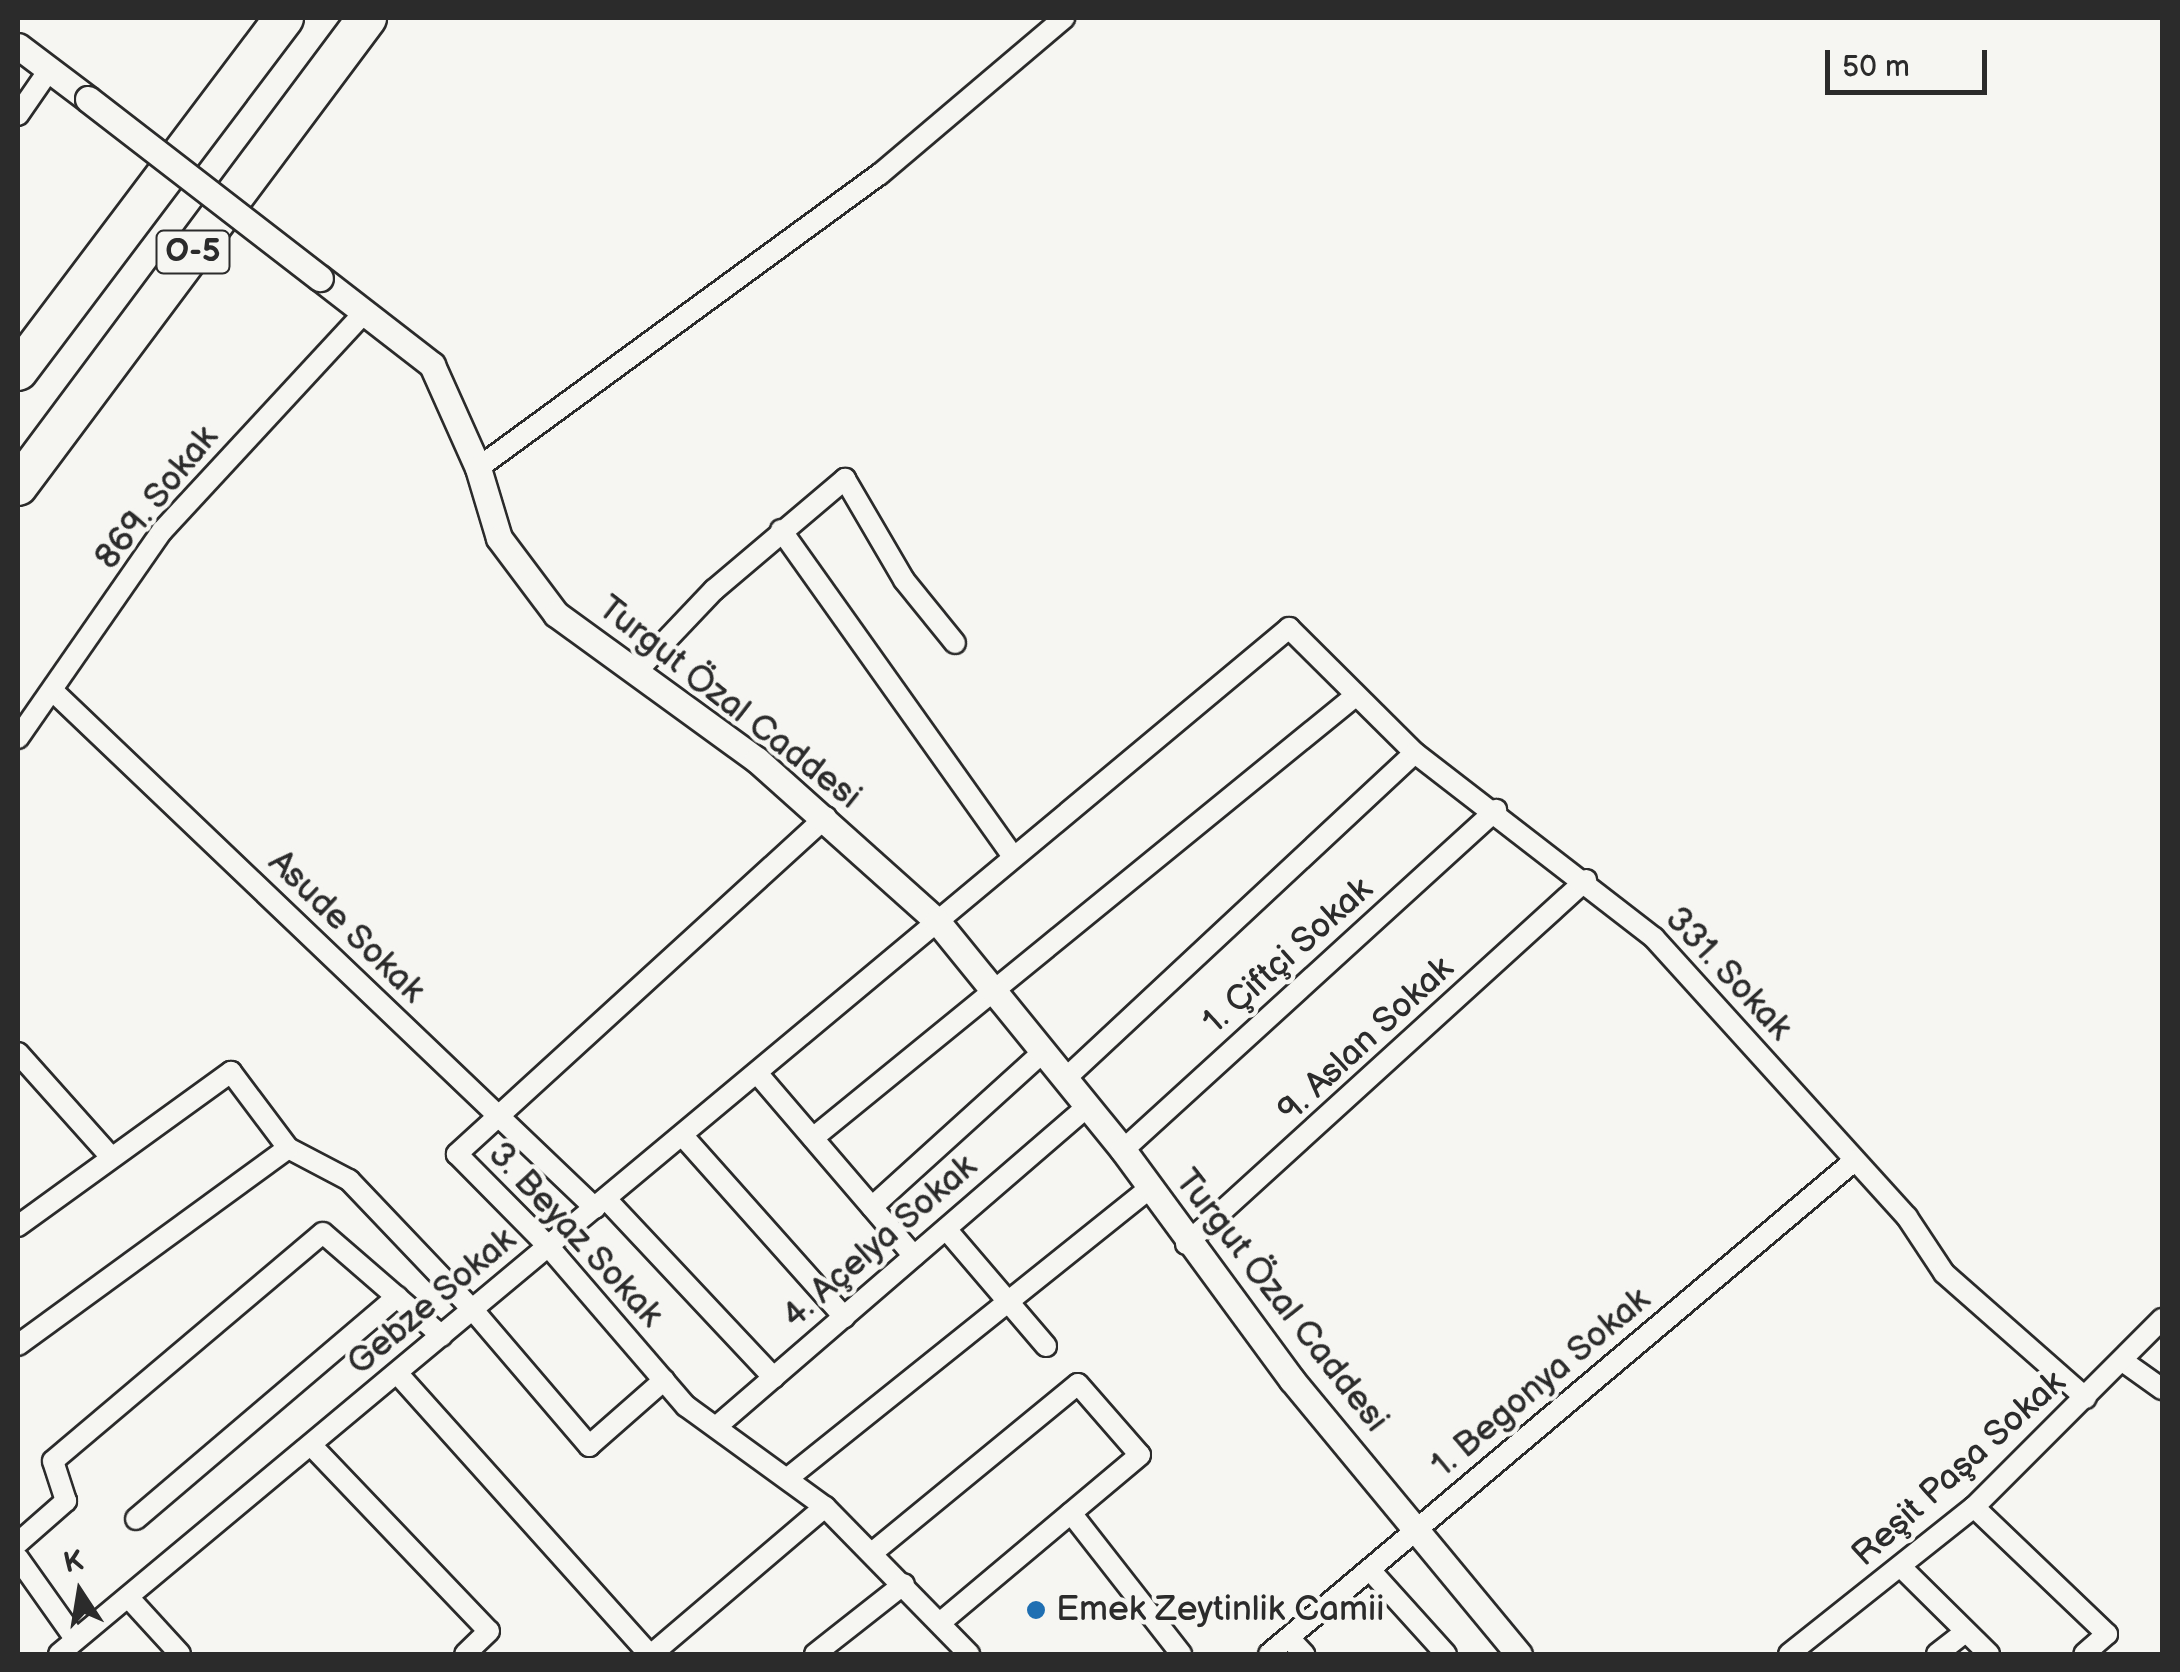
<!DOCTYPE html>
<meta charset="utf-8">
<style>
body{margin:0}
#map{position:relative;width:2180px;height:1672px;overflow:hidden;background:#f6f6f2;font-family:"Balsamiq Sans",sans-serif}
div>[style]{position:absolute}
.roads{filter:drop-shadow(2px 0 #2b2b2b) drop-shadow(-2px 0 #2b2b2b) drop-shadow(0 2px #2b2b2b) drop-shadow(0 -2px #2b2b2b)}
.minor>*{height:20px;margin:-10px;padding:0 10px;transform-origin:10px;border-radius:10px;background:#f6f6f2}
.tertiary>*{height:25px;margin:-12.5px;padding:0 12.5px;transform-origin:12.5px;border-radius:12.5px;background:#f6f6f2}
.motorway>*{height:38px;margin:-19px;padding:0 19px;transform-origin:19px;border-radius:19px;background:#f6f6f2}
.bridges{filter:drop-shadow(2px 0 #2b2b2b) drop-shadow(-2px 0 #2b2b2b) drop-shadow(0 2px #2b2b2b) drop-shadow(0 -2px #2b2b2b)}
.tertiary-bridge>*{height:25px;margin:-12.5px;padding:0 12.5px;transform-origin:12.5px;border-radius:12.5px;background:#f6f6f2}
.dots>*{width:28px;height:28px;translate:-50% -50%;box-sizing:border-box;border:5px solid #f6f6f2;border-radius:50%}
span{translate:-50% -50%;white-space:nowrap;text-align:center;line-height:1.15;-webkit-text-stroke:9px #f6f6f2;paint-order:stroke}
.shield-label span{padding:2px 8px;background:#f6f6f2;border:2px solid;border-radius:8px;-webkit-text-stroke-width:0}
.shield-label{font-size:32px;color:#2b2b2b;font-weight:700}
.street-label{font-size:35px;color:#2b2b2b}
.poi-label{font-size:35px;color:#2b2b2b}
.left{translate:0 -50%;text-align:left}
.frame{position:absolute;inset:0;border:20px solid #2b2b2b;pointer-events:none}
.north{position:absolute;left:30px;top:1542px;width:100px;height:100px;-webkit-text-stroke:8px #f6f6f2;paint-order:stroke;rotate:348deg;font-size:28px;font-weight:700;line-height:40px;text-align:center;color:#2b2b2b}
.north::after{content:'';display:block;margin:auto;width:35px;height:45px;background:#2b2b2b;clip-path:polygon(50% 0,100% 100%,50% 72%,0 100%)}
.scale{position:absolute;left:1825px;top:50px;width:162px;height:45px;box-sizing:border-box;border:5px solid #2b2b2b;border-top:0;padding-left:12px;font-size:30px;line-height:35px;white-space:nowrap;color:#2b2b2b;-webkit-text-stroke:8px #f6f6f2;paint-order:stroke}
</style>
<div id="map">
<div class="roads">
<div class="minor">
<i style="left:18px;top:115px;width:55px;rotate:-55.4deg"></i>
<i style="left:478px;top:468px;width:497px;rotate:-36.2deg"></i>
<i style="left:879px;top:175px;width:243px;rotate:-40.3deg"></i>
<i style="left:781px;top:530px;width:399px;rotate:54.6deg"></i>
<i style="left:637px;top:671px;width:112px;rotate:-46.5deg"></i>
<i style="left:714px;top:590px;width:172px;rotate:-40.3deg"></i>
<i style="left:845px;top:479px;width:117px;rotate:59.7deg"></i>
<i style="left:904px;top:580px;width:81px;rotate:51deg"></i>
<i style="left:53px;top:691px;width:749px;rotate:43.65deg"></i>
<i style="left:18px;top:738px;width:252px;rotate:-55.2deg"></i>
<i style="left:162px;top:531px;width:299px;rotate:-47.2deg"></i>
<i style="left:826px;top:817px;width:500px;rotate:137.6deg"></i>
<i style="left:457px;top:1154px;width:131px;rotate:45.3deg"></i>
<i style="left:549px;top:1247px;width:210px;rotate:49.3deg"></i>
<i style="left:686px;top:1406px;width:172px;rotate:36deg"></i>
<i style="left:825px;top:1507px;width:206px;rotate:45.6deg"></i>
<i style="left:18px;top:1053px;width:138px;rotate:48.2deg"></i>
<i style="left:757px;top:1073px;width:241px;rotate:49.4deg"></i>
<i style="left:1065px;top:1079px;width:478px;rotate:-43deg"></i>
<i style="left:682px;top:1135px;width:244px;rotate:48.3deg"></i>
<i style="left:813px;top:1138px;width:698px;rotate:-39.19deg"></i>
<i style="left:1123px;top:1150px;width:505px;rotate:-42.35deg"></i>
<i style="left:606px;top:1199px;width:245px;rotate:46.8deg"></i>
<i style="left:872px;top:1207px;width:231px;rotate:-42.2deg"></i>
<i style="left:18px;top:1226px;width:263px;rotate:-35.9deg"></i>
<i style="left:231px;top:1072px;width:95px;rotate:53.1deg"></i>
<i style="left:288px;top:1148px;width:69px;rotate:27.7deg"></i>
<i style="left:349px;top:1180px;width:180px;rotate:46.4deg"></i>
<i style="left:473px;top:1310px;width:179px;rotate:49.5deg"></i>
<i style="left:589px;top:1446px;width:100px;rotate:-41.3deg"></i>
<i style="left:946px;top:1229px;width:154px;rotate:49.5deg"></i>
<i style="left:1186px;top:1244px;width:541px;rotate:-42.3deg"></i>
<i style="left:18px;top:1345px;width:334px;rotate:-36.1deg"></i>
<i style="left:2124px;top:1362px;width:47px;rotate:35.4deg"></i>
<i style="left:397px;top:1373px;width:377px;rotate:48.1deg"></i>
<i style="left:716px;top:1427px;width:490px;rotate:-40.8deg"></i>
<i style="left:311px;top:1445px;width:257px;rotate:46.3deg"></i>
<i style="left:489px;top:1631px;width:33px;rotate:136deg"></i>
<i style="left:788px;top:1478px;width:462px;rotate:-38.7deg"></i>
<i style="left:1974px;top:1507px;width:184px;rotate:43.7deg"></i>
<i style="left:2107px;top:1634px;width:30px;rotate:139deg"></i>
<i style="left:1071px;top:1513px;width:179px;rotate:52deg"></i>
<i style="left:136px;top:1519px;width:343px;rotate:-40.4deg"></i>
<i style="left:18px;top:1543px;width:64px;rotate:-41.2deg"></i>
<i style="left:66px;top:1501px;width:42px;rotate:-108deg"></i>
<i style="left:53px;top:1461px;width:353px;rotate:-40.2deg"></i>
<i style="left:323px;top:1233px;width:157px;rotate:40.9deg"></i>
<i style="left:872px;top:1553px;width:266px;rotate:-39.4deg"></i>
<i style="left:1078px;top:1384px;width:94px;rotate:48.9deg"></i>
<i style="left:1140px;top:1455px;width:258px;rotate:140deg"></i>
<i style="left:18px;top:1558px;width:100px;rotate:54.7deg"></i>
<i style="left:1901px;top:1567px;width:124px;rotate:44.7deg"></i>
<i style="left:1370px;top:1570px;width:113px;rotate:47.9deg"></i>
<i style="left:128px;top:1597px;width:77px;rotate:47.6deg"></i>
<i style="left:1290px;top:1639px;width:21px;rotate:47deg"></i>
<i style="left:59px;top:1654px;width:1602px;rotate:-39.83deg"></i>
<i style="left:1289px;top:628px;width:177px;rotate:44.8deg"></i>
<i style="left:1415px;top:753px;width:302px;rotate:37.7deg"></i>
<i style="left:1654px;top:938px;width:377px;rotate:47.8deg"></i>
<i style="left:1907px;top:1217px;width:67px;rotate:56.5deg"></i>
<i style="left:1944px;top:1273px;width:189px;rotate:41.4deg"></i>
<i style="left:652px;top:1654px;width:227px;rotate:-40.4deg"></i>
<i style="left:815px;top:1654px;width:113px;rotate:-38.2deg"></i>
<i style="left:1269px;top:1654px;width:765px;rotate:-40.12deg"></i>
<i style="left:1789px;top:1654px;width:236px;rotate:-38.5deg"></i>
<i style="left:1974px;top:1507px;width:266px;rotate:-45deg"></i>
<i style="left:1937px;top:1654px;width:36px;rotate:-38deg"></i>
</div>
<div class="tertiary">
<i style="left:18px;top:46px;width:88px;rotate:37.1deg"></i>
<i style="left:320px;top:278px;width:142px;rotate:37.8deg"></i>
<i style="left:432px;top:365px;width:113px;rotate:65.9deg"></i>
<i style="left:478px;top:468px;width:73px;rotate:73.3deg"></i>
<i style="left:499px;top:538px;width:95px;rotate:53.1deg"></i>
<i style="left:556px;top:614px;width:248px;rotate:36deg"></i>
<i style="left:757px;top:760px;width:241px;rotate:41.8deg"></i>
<i style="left:937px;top:921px;width:295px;rotate:50.9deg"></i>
<i style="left:1123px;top:1150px;width:285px;rotate:53.7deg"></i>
<i style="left:1292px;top:1380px;width:356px;rotate:50.4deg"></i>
</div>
<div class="motorway">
<i style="left:18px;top:371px;width:442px;rotate:-53deg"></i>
<i style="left:18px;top:486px;width:584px;rotate:-53.29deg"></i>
</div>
</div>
<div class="bridges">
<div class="tertiary-bridge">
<i style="left:88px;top:99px;width:293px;rotate:37.7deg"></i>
</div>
</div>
<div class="dots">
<i style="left:1036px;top:1610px;background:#1f6fb2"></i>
</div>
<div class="shield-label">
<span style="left:193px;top:252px">O-5</span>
</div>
<div class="street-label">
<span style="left:157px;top:498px;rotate:-51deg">869. Sokak</span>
<span style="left:729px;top:703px;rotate:38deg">Turgut Özal Caddesi</span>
<span style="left:346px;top:927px;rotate:44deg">Asude Sokak</span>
<span style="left:1288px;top:956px;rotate:-42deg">1. Çiftçi Sokak</span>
<span style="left:1728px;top:974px;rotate:47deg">331. Sokak</span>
<span style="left:1366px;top:1040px;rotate:-43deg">9. Aslan Sokak</span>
<span style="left:575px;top:1235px;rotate:47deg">3. Beyaz Sokak</span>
<span style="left:880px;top:1242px;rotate:-41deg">4. Açelya Sokak</span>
<span style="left:1281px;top:1301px;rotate:52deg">Turgut Özal Caddesi</span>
<span style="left:432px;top:1302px;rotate:-40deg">Gebze Sokak</span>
<span style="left:1541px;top:1383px;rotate:-40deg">1. Begonya Sokak</span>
<span style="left:1959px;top:1469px;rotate:-42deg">Reşit Paşa Sokak</span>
</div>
<div class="poi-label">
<span class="left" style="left:1056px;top:1610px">Emek Zeytinlik Camii</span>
</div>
<div class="frame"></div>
<div class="north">K</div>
<div class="scale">50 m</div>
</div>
